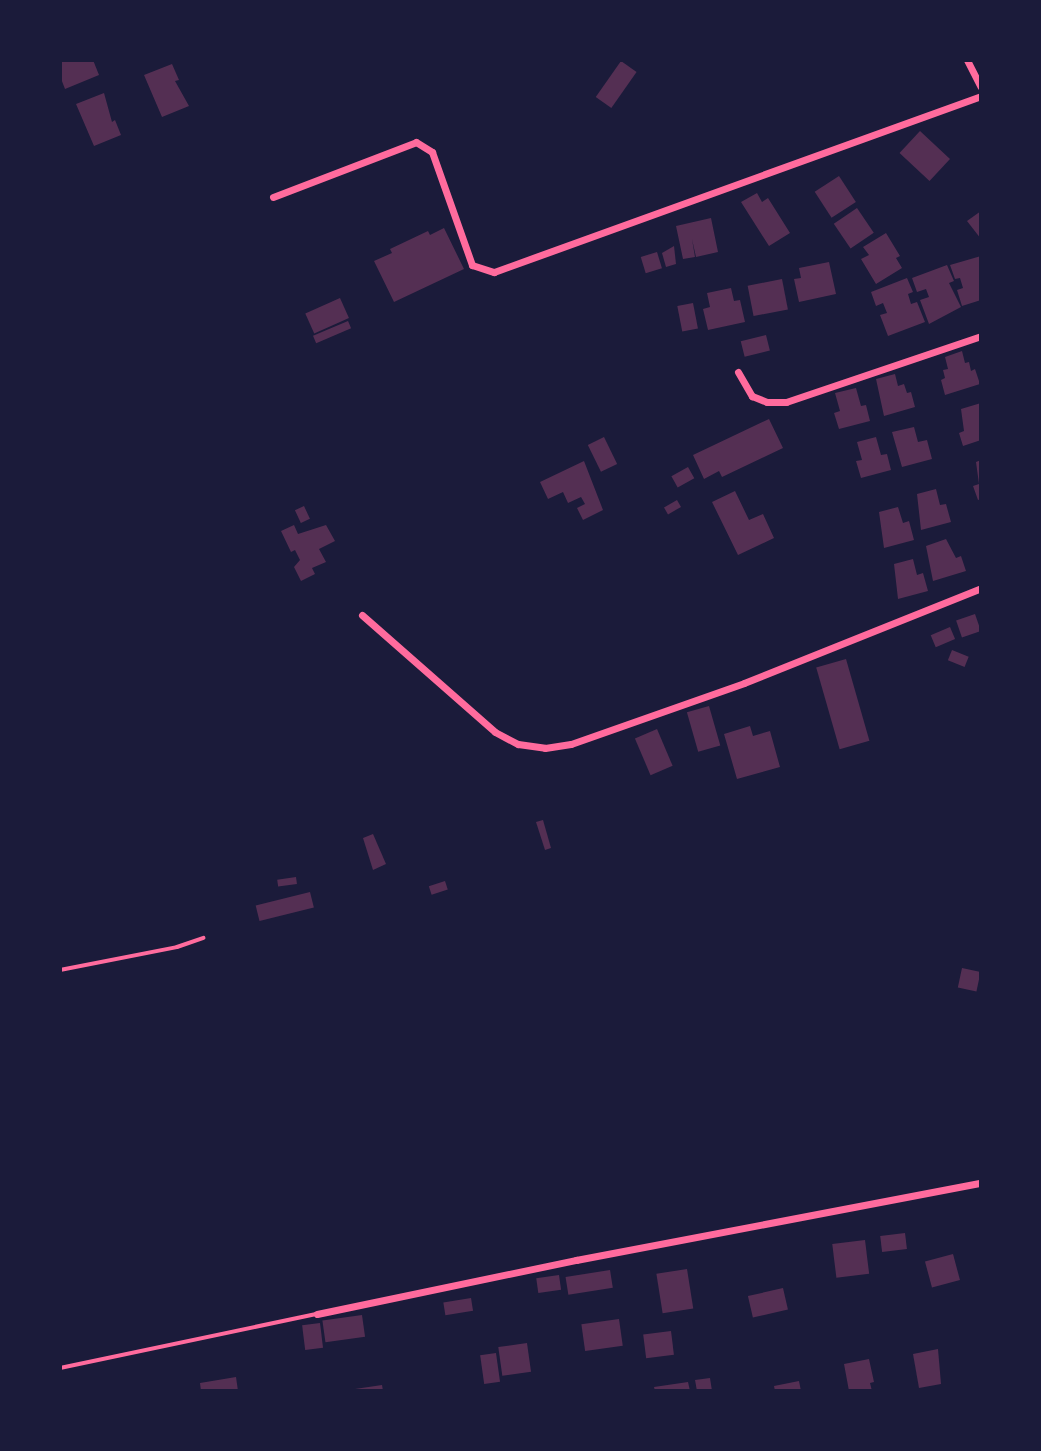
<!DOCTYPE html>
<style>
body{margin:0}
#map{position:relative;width:1041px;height:1451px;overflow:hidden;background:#1b1b3a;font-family:Montserrat,sans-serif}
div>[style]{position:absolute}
.building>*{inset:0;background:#542f53;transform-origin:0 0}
.service>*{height:4px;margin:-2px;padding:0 2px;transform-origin:2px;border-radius:2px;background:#ff6b9d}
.minor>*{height:7px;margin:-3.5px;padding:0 3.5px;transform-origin:3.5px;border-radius:3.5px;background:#ff6b9d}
span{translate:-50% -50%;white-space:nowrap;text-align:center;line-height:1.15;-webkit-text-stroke:6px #1b1b3a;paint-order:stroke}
.frame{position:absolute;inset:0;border:62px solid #1b1b3a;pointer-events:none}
</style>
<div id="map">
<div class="building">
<i style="clip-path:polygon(60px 60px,93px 60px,99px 75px,65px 89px,60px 76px)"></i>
<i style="left:621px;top:61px;width:19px;height:44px;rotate:35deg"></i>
<i style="clip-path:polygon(172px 64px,179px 80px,175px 81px,189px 106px,162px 117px,144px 75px)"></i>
<i style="clip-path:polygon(104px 93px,112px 122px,115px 120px,121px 135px,94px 146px,76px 104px)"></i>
<i style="left:920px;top:131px;width:41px;height:30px;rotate:43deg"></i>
<i style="left:839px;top:176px;width:31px;height:29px;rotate:57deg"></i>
<i style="clip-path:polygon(757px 193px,762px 202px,768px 198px,790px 233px,769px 246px,741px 202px)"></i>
<i style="left:857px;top:208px;width:30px;height:28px;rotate:56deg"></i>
<i style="clip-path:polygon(981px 211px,981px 239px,967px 221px)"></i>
<i style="clip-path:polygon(711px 218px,718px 252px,696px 257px,692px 239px,695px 257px,683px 259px,676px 226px)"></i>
<i style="clip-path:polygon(444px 228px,464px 269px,394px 302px,374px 261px,392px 253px,390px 249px,428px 231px,430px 235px)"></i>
<i style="clip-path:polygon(886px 233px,900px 256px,896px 258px,902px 268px,876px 284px,861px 259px,869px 255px,863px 247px)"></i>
<i style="clip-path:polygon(674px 246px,676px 264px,666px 267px,662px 253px)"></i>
<i style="left:657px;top:252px;width:17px;height:17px;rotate:73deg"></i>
<i style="clip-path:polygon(981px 256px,981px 300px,962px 306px,957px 290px,963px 288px,960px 278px,955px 279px,950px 265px)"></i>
<i style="clip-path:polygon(829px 262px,836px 294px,799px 302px,794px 279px,801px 278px,799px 268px)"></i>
<i style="clip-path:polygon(947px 265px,954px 281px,949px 283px,961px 307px,929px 324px,920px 300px,929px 297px,926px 289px,917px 292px,912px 278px)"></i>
<i style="clip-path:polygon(907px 278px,913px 292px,908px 294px,911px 304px,917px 302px,925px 322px,888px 336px,880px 315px,887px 313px,883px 303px,876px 306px,871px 292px)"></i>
<i style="left:782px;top:279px;width:31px;height:35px;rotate:79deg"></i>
<i style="clip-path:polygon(731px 288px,734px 301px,740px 300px,745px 322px,708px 330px,703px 309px,710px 307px,707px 293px)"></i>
<i style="left:340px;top:298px;width:22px;height:38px;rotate:66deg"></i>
<i style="left:693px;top:303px;width:26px;height:16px;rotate:79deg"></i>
<i style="left:348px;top:321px;width:8px;height:38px;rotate:67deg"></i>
<i style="left:766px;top:335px;width:16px;height:26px;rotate:76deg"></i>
<i style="clip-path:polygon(962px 351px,965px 363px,969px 362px,971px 371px,975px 369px,980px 384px,945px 395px,941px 380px,945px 378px,943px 370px,948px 369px,945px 357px)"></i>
<i style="clip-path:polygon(895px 374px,898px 386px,904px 384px,907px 393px,911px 392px,915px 407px,884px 416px,876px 379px)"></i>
<i style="clip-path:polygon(856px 388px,861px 406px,866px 405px,870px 421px,839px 429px,834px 413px,840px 411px,835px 393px)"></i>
<i style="clip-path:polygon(981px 403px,981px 440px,963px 446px,959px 433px,964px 431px,961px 409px)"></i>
<i style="clip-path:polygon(769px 419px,783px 448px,722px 477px,719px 471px,704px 479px,693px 455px)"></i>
<i style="clip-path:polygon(914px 427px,918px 442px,927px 440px,932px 459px,902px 467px,892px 432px)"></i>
<i style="left:604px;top:437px;width:30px;height:18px;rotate:64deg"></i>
<i style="clip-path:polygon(876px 437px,881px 455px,887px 454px,891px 470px,861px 478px,856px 461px,862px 460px,857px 442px)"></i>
<i style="clip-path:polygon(981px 460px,981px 499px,978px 500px,973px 486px,979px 484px,976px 462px)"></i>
<i style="clip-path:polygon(584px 461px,603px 510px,583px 520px,577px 508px,585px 504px,581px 497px,568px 503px,563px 492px,548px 499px,540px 482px)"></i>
<i style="left:688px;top:467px;width:13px;height:19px;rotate:61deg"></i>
<i style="clip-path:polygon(936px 489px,940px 505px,946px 504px,951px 522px,921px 530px,917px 494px)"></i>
<i style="clip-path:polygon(735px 491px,749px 520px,763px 514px,774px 538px,738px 555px,712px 502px)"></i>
<i style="left:677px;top:500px;width:8px;height:15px;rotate:60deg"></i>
<i style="left:304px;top:506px;width:14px;height:10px;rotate:65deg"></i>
<i style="clip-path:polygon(898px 507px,903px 523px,909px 521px,914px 540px,884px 548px,879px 512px)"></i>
<i style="clip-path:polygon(294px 525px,298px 534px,326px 525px,335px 541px,319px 549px,326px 562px,312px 568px,315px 574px,301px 581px,294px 567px,300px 560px,295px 550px,291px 552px,281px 531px)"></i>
<i style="clip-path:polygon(946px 539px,956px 558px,961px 556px,966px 571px,933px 581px,926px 546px)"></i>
<i style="clip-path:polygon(913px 559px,917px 575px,923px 573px,928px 591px,898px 599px,894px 564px)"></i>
<i style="left:975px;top:614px;width:18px;height:20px;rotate:71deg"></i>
<i style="left:950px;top:627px;width:13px;height:21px;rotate:67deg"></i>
<i style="left:952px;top:650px;width:18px;height:11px;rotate:22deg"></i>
<i style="left:846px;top:659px;width:85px;height:31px;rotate:74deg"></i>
<i style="left:709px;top:706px;width:41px;height:23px;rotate:74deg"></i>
<i style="clip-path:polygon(750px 726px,753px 736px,770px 731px,780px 767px,737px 779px,724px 734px)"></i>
<i style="left:657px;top:729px;width:40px;height:24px;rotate:67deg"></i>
<i style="clip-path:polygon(543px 820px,551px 848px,545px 850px,536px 822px)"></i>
<i style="clip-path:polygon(373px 834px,386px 864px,373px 870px,363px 838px)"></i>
<i style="left:296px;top:877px;width:7px;height:19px;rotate:82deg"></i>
<i style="left:445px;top:881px;width:9px;height:17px;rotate:72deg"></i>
<i style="left:310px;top:892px;width:16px;height:56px;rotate:76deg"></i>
<i style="left:962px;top:968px;width:19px;height:20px;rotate:12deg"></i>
<i style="left:905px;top:1233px;width:16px;height:25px;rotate:83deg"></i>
<i style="left:865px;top:1240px;width:34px;height:33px;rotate:83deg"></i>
<i style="left:953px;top:1254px;width:27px;height:29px;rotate:75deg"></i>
<i style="left:687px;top:1269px;width:40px;height:31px;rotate:81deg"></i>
<i style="left:610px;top:1270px;width:18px;height:45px;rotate:81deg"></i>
<i style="left:559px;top:1275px;width:15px;height:23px;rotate:82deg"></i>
<i style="left:783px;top:1288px;width:22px;height:36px;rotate:77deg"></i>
<i style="left:471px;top:1298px;width:13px;height:28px;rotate:81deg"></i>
<i style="left:362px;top:1315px;width:22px;height:40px;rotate:82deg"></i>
<i style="left:619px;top:1319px;width:27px;height:38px;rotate:82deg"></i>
<i style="left:320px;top:1323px;width:25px;height:18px;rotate:83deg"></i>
<i style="left:671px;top:1331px;width:24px;height:28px;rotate:83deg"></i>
<i style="left:527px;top:1343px;width:29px;height:29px;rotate:82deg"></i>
<i style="clip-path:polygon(938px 1349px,941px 1384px,919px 1388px,913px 1354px)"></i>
<i style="left:496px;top:1353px;width:29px;height:16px;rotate:82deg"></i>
<i style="clip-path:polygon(869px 1359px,874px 1382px,870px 1383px,872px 1391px,849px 1391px,844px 1364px)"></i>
<i style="clip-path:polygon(236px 1377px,238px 1391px,201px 1391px,200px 1383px)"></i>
<i style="clip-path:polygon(710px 1378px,712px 1391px,697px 1391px,695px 1380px)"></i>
<i style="clip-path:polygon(799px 1381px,801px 1391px,775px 1391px,774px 1386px)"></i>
<i style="clip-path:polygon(688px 1382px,690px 1391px,655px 1391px,654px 1387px)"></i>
<i style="clip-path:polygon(382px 1385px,383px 1391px,355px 1391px,355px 1389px)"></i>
</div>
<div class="service">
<i style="left:60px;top:970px;width:119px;rotate:-11.1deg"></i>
<i style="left:177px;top:947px;width:28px;rotate:-19deg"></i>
<i style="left:60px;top:1368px;width:263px;rotate:-11.9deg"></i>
</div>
<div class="minor">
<i style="left:967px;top:60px;width:30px;rotate:63deg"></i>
<i style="left:273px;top:197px;width:153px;rotate:-21deg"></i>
<i style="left:416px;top:142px;width:19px;rotate:32deg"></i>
<i style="left:432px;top:152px;width:120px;rotate:70.5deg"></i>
<i style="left:472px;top:265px;width:23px;rotate:18deg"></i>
<i style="left:494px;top:272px;width:518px;rotate:-19.87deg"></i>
<i style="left:738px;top:372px;width:28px;rotate:60deg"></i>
<i style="left:752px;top:396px;width:16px;rotate:22deg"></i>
<i style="left:767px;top:402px;width:19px"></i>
<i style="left:786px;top:402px;width:206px;rotate:-18.7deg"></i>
<i style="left:362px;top:615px;width:177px;rotate:41.3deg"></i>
<i style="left:495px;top:732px;width:26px;rotate:28deg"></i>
<i style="left:518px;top:744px;width:27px;rotate:8deg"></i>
<i style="left:545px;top:748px;width:26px;rotate:-9deg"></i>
<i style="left:571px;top:744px;width:183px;rotate:-19.4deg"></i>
<i style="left:744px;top:683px;width:255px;rotate:-21.8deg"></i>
<i style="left:317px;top:1314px;width:265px;rotate:-11.8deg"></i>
<i style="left:576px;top:1260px;width:412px;rotate:-10.8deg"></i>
</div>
<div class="frame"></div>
</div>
